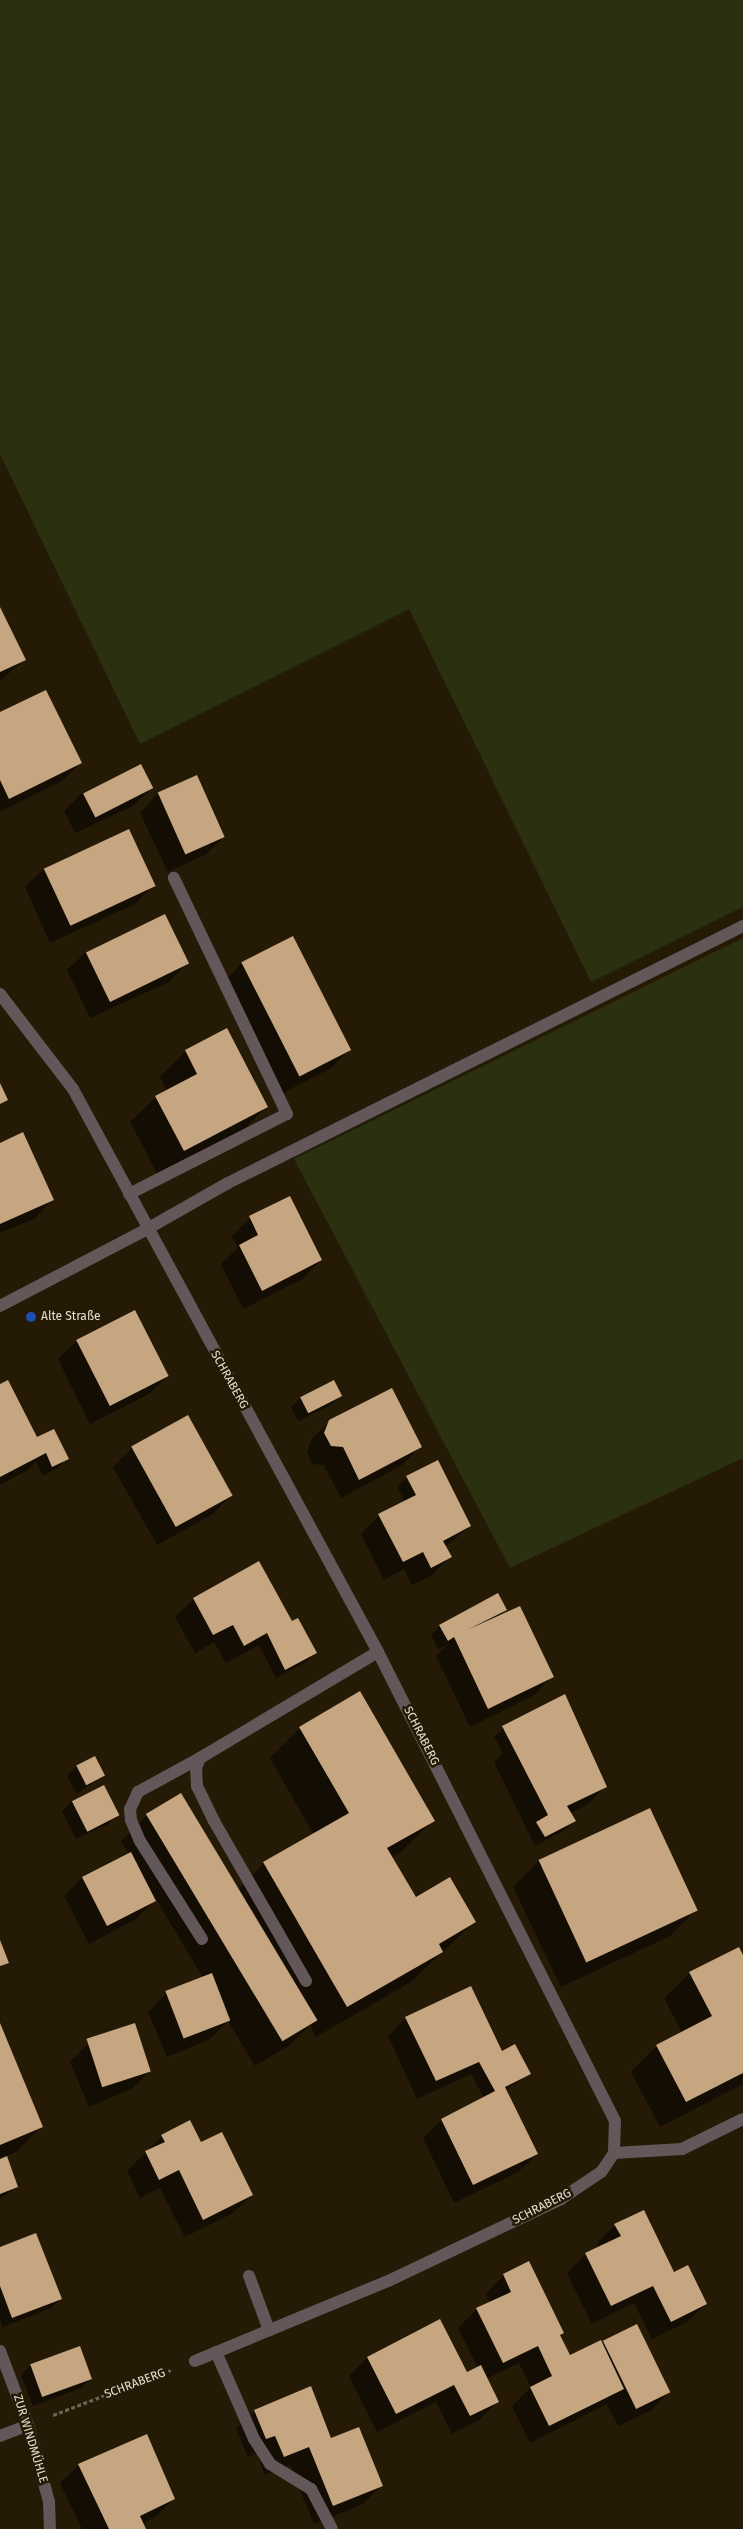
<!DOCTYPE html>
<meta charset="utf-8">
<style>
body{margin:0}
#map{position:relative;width:743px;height:2529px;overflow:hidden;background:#241a06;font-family:"Fira Sans",sans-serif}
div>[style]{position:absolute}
.green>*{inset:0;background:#2a3010}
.shadow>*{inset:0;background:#0007}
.building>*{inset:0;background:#c6a581;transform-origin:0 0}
.path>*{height:3px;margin-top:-1.5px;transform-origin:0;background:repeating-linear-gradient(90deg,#6d6453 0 4px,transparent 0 6.5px)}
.service>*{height:12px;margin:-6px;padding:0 6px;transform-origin:6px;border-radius:6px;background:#64575a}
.minor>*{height:12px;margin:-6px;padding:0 6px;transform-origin:6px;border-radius:6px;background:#64575a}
.dots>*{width:14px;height:14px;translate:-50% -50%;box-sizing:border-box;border:2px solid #241a06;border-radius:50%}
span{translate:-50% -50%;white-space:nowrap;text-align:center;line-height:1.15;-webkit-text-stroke:5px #241a06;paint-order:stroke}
.poi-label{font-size:12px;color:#e6dfd3}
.left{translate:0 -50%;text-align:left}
.street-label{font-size:12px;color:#e6dfd3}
</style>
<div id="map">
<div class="green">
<i style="clip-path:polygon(0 0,743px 0,743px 907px,591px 982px,409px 609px,140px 744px,0 454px)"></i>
<i style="clip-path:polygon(743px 938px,743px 1458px,510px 1568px,294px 1159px)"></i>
</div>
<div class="shadow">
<i style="clip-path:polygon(0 610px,24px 660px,0 681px)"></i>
<i style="clip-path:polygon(0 714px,80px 763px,62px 781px,0 812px)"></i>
<i style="clip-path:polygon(196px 777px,224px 837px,205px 855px,168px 872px,140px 813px,158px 794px)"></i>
<i style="clip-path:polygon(151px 788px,133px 806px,75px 833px,64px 811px,82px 793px)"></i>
<i style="clip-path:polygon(44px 869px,153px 886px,135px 904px,50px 943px,25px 887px)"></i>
<i style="clip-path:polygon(86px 952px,187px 963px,169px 982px,90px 1018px,67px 970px)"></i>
<i style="clip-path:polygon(242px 963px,349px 1050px,331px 1068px,281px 1094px,224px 982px)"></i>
<i style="clip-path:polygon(227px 1030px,266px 1107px,241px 1132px,158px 1175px,130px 1122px,156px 1097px,167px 1091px,160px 1077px,186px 1051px)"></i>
<i style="clip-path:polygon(0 1144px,52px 1200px,34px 1219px,0 1233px)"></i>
<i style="clip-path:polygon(250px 1218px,321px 1260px,302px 1279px,243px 1309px,221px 1264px,238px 1248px,232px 1236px)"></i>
<i style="clip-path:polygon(77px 1341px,167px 1376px,149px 1394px,90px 1424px,58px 1359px)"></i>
<i style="clip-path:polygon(0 1385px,37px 1439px,67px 1458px,58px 1468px,43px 1476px,36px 1462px,26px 1471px,0 1485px)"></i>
<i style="clip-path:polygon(341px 1395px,331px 1405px,298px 1421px,291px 1407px,301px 1398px)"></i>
<i style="clip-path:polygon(187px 1417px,232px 1495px,213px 1514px,157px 1545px,113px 1467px,132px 1448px)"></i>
<i style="clip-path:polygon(330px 1421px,420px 1447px,402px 1465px,341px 1498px,324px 1465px,312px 1464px,307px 1452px,311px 1440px)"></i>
<i style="clip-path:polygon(437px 1461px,470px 1526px,445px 1547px,450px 1557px,432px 1575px,412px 1585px,404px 1569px,384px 1580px,361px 1534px,379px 1515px,405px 1502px,397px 1487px,407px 1477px)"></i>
<i style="clip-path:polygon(258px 1563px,290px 1620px,315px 1653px,306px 1662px,276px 1678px,259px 1645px,226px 1663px,214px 1642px,195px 1653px,175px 1617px,194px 1599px)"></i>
<i style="clip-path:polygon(505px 1610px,497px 1618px,552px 1676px,534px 1695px,470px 1727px,436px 1656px,447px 1645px,438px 1649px,431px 1635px,440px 1626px)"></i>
<i style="clip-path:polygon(300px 1728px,433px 1820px,402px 1851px,391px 1858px,415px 1899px,474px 1922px,411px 1982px,316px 2037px,310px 2025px,290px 2045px,255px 2066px,228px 2021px,210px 2039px,167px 2057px,148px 2012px,166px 1994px,203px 1978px,156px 1899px,136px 1919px,89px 1944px,64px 1896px,82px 1878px,129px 1854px,121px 1841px,147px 1815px,238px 1890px,264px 1863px,314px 1835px,270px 1758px)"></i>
<i style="clip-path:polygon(503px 1728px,605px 1787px,587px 1805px,570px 1813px,574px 1821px,565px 1830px,535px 1846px,494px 1762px,503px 1753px,494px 1737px)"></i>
<i style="clip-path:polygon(94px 1757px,103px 1775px,77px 1794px,67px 1776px,77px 1766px)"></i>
<i style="clip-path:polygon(72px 1801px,117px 1815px,108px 1824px,76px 1839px,62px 1811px)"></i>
<i style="clip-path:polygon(539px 1861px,696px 1910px,670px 1936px,561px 1987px,513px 1887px)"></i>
<i style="clip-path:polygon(743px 1958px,743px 2084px,660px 2127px,631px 2072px,657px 2046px,682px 2033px,664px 1998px,690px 1973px)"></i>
<i style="clip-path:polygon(406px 2018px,501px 2052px,529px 2074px,506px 2090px,537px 2154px,518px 2172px,454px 2203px,423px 2138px,442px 2120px,484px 2098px,471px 2074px,417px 2099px,388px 2036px)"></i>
<i style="clip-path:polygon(0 2026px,41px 2127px,16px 2152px,6px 2156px,17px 2187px,0 2199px)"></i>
<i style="clip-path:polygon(89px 2043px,150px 2071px,132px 2089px,89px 2107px,70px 2062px)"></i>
<i style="clip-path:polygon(162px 2136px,201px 2144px,252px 2195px,233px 2213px,185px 2237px,160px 2188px,140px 2198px,127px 2171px)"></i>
<i style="clip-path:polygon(615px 2225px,706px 2304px,687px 2322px,652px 2339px,634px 2303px,592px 2324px,567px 2273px,586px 2254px,599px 2248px,597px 2243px)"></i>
<i style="clip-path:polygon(0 2248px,60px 2299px,51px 2308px,3px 2327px,0 2319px)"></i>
<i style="clip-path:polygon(504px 2275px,559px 2336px,570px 2357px,604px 2342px,669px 2392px,650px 2411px,618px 2426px,607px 2404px,530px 2443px,512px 2406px,531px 2387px,519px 2363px,486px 2379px,497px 2402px,479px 2420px,452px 2434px,436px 2402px,377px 2432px,349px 2376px,367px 2358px,440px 2320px,467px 2374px,478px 2368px,458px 2328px,477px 2309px,490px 2303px,486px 2294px)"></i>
<i style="clip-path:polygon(31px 2365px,90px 2379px,81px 2388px,33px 2406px,21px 2375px)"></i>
<i style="clip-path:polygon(255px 2411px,331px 2440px,381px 2486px,363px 2504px,314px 2524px,290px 2465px,265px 2475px,257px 2453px,248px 2457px,236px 2429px)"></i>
<i style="clip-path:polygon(79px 2465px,174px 2499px,155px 2517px,142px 2524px,144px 2529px,82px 2529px,60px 2483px)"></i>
</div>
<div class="building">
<i style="clip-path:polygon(0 607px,26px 660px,0 672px)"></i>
<i style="clip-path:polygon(46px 690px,82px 763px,9px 799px,0 780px,0 712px)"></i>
<i style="left:141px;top:764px;width:27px;height:65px;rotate:63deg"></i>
<i style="left:197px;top:775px;width:68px;height:43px;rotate:66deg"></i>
<i style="left:129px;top:829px;width:63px;height:94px;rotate:65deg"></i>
<i style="left:165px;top:914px;width:55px;height:88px;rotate:64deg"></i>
<i style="left:293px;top:936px;width:128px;height:58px;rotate:63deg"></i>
<i style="clip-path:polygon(227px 1028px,268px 1107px,184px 1151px,155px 1096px,197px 1074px,185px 1050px)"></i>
<i style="clip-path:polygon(0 1083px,8px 1100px,0 1104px)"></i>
<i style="clip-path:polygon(23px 1132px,54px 1200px,0 1224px,0 1143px)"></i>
<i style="clip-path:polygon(290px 1196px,322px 1260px,262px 1291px,239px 1245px,258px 1235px,249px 1216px)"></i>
<i style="left:135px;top:1310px;width:74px;height:66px;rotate:63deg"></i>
<i style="clip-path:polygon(8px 1380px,37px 1437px,54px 1429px,69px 1459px,52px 1467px,46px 1453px,0 1477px,0 1384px)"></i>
<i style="left:334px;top:1380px;width:18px;height:38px;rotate:63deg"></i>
<i style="clip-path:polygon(392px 1388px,422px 1447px,359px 1480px,343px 1447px,331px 1446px,324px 1433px,329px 1420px)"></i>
<i style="left:188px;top:1415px;width:92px;height:65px;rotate:61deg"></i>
<i style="clip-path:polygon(438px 1460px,471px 1526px,443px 1541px,452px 1557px,431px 1568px,423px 1552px,403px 1562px,378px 1514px,416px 1495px,406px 1476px)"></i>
<i style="clip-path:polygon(259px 1561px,292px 1621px,298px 1618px,317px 1653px,285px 1670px,267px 1633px,244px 1646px,233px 1625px,213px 1635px,193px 1598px)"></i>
<i style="clip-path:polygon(498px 1593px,507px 1610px,467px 1630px,520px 1606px,554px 1677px,488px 1709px,454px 1637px,448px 1641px,439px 1625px)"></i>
<i style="clip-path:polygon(360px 1691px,435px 1821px,387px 1848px,416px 1897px,450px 1877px,476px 1922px,439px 1944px,443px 1952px,347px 2007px,263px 1862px,349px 1813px,299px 1727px)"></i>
<i style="clip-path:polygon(565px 1694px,607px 1787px,567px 1806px,576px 1821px,545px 1837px,536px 1822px,548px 1815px,502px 1726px)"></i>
<i style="left:95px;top:1756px;width:22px;height:21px;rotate:63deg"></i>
<i style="left:104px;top:1785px;width:34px;height:36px;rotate:63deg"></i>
<i style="left:181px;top:1793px;width:265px;height:41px;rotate:59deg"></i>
<i style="left:650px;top:1808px;width:113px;height:123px;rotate:65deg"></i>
<i style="left:131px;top:1852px;width:55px;height:55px;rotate:63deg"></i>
<i style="clip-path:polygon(0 1940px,9px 1963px,0 1966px)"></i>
<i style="clip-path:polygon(739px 1947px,743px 1955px,743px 2073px,686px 2102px,656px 2045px,712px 2016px,689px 1972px)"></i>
<i style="left:212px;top:1973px;width:51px;height:50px;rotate:69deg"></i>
<i style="clip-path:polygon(471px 1986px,502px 2051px,515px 2044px,531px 2074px,505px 2087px,538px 2154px,473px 2185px,441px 2119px,495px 2091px,479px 2062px,436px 2081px,405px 2017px)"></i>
<i style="clip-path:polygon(0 2023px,43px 2127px,0 2145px)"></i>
<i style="left:135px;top:2023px;width:51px;height:51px;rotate:72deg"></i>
<i style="clip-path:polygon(190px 2120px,201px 2142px,222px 2132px,253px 2195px,203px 2220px,179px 2170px,159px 2180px,145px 2151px,165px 2142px,161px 2135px)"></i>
<i style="clip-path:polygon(7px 2156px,18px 2187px,0 2194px,0 2159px)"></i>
<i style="clip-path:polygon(644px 2210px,674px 2272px,688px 2265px,707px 2304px,671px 2322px,653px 2286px,611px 2306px,585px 2253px,621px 2236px,614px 2224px)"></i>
<i style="clip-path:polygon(36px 2233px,62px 2299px,12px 2318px,0 2286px,0 2247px)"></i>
<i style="clip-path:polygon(529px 2261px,564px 2333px,560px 2335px,570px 2355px,601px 2340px,624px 2389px,549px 2426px,530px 2387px,552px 2376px,538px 2346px,503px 2363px,476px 2308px,511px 2292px,503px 2274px)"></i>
<i style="clip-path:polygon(440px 2319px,467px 2372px,481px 2365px,499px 2402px,470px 2416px,454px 2385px,396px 2414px,367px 2357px)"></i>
<i style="left:637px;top:2324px;width:76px;height:38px;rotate:64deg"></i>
<i style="left:80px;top:2346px;width:35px;height:53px;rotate:70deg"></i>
<i style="clip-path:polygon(311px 2386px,331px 2438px,359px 2427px,383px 2486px,333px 2506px,309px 2447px,284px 2457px,275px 2436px,266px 2439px,254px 2410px)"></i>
<i style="clip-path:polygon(147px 2434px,175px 2499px,140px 2516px,146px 2529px,109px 2529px,78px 2464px)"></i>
</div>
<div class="path">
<i style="left:53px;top:2415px;width:126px;rotate:-20.9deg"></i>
</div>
<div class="service">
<i style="left:129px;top:1194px;width:177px;rotate:-26.9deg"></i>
<i style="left:287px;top:1114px;width:262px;rotate:-115.6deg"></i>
<i style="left:147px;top:1229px;width:93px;rotate:-29.6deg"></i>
<i style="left:228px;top:1183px;width:576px;rotate:-26.52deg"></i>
<i style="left:200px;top:1758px;width:71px;rotate:151.3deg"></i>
<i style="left:138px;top:1792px;width:19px;rotate:115deg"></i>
<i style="left:130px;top:1809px;width:11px;rotate:85deg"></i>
<i style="left:131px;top:1820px;width:23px;rotate:67deg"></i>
<i style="left:140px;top:1841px;width:116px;rotate:57.7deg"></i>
<i style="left:306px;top:1981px;width:185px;rotate:-119.9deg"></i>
<i style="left:214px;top:1821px;width:39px;rotate:-116deg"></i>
<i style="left:197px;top:1786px;width:18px;rotate:-93deg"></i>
<i style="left:196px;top:1768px;width:11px;rotate:-68deg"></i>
<i style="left:200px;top:1758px;width:207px;rotate:-30.8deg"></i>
<i style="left:614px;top:2153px;width:68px;rotate:-3.4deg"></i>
<i style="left:682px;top:2149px;width:68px;rotate:-26.2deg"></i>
<i style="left:216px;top:2352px;width:95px;rotate:66.4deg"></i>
<i style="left:254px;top:2439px;width:30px;rotate:57deg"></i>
<i style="left:270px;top:2464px;width:48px;rotate:31.4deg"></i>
<i style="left:311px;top:2489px;width:45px;rotate:62.3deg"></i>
</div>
<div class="minor">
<i style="left:0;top:994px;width:120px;rotate:52.5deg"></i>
<i style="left:73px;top:1089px;width:640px;rotate:61.55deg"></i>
<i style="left:378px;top:1652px;width:525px;rotate:63.19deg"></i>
<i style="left:615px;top:2121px;width:32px;rotate:92deg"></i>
<i style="left:614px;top:2153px;width:23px;rotate:124deg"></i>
<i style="left:601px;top:2172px;width:48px;rotate:146deg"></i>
<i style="left:561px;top:2199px;width:191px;rotate:154.6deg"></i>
<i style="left:388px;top:2281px;width:209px;rotate:157.5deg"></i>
<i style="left:0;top:1306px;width:166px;rotate:-27.6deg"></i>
<i style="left:249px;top:2276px;width:58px;rotate:69.7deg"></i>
<i style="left:0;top:2351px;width:79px;rotate:69.3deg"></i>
<i style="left:28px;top:2425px;width:80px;rotate:74.7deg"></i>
<i style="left:49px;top:2502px;width:27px;rotate:88deg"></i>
<i style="left:0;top:2436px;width:30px;rotate:-21deg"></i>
</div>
<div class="dots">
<i style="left:31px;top:1317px;background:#1a4fb4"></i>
</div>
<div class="poi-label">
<span class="left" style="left:41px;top:1317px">Alte Straße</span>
</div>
<div class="street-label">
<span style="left:229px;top:1380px;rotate:61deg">SCHRABERG</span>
<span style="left:421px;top:1736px;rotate:63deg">SCHRABERG</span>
<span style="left:542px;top:2207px;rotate:-27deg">SCHRABERG</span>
<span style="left:135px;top:2384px;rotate:-21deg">SCHRABERG</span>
<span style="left:30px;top:2439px;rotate:73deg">ZUR WINDMÜHLE</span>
</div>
</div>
